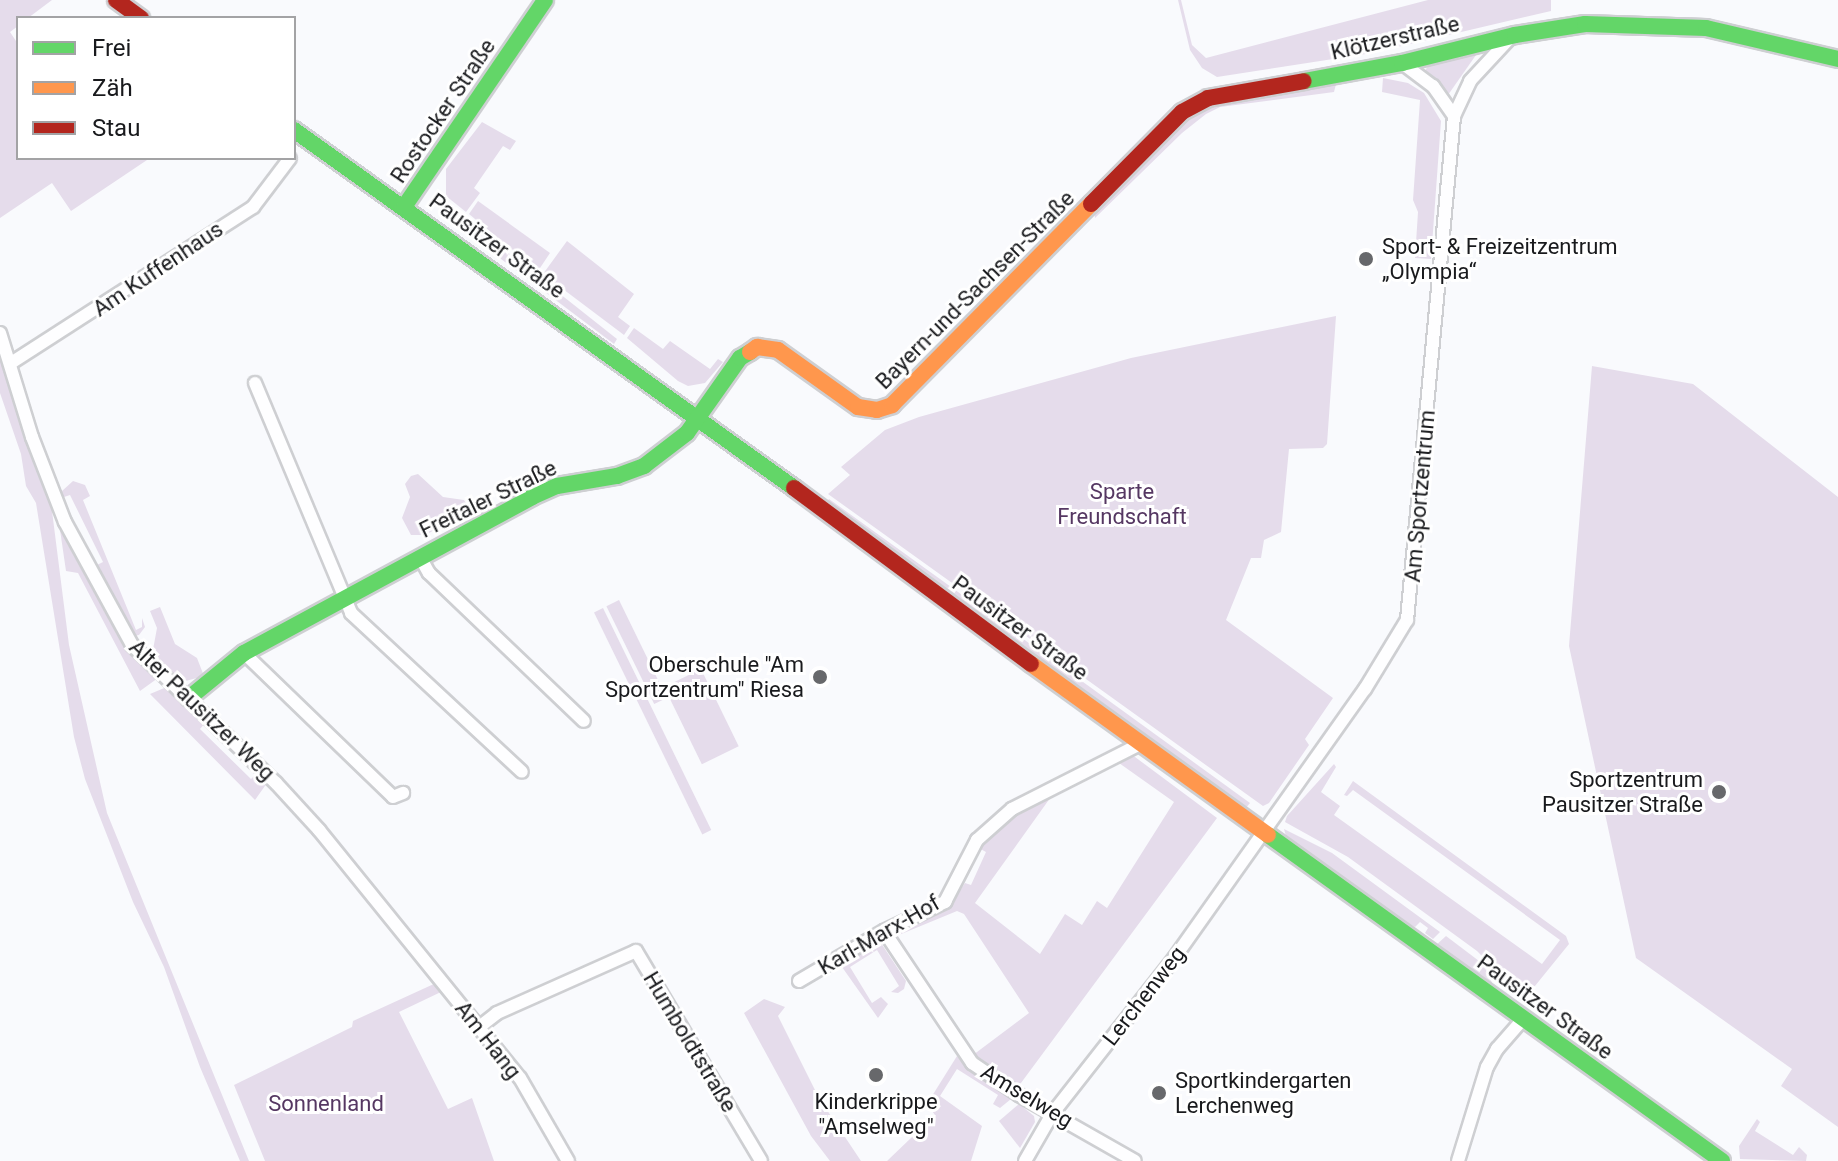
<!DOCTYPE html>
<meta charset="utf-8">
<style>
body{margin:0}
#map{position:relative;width:1838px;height:1161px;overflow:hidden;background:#f9fafd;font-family:Roboto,sans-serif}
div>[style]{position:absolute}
.green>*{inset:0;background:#e5dceb;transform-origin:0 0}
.roads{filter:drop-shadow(2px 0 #cecfd2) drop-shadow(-2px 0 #cecfd2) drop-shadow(0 2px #cecfd2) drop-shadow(0 -2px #cecfd2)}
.street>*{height:12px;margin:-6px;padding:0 6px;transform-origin:6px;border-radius:6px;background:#fefeff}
.fast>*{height:16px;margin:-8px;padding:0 8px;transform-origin:8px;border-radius:8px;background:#63d668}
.slow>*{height:16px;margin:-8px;padding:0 8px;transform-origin:8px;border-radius:8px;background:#ff974d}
.jam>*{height:16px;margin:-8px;padding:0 8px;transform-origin:8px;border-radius:8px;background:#b3261e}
.dots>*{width:22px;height:22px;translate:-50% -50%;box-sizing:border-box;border:4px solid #fff;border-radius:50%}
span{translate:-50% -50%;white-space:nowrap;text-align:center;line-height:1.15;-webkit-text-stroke:6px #fff;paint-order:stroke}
.street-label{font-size:22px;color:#191a1d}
.poi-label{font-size:22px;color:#191a1d}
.left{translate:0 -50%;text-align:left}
.right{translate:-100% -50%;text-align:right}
.park-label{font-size:22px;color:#553762}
.legend{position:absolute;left:16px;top:16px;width:280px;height:144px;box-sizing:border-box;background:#fff;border:2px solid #a3a3a5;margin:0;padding:10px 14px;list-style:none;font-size:24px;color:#191a1d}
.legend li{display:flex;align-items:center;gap:16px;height:40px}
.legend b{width:40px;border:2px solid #a3a3a5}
</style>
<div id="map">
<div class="green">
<i style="clip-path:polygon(0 0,52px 0,28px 18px,18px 18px,18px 26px,10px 32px,18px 44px,18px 158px,150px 158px,71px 211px,52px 183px,0 218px)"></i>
<i style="clip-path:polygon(1178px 0,1181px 0,1192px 45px,1206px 58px,1428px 0,1551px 0,1551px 11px,1372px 53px,1217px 77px,1202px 68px,1190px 50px)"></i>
<i style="clip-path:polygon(1474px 51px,1476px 55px,1448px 95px,1425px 71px,1429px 64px)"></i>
<i style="clip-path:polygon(1383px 78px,1408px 83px,1424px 93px,1441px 121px,1431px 259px,1415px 258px,1418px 212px,1413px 200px,1420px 100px,1382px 92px)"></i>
<i style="clip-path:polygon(1333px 82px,1336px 84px,1334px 92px,1220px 107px,1206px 114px,1182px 133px,1095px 218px,1094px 211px,1184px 121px,1207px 107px)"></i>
<i style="clip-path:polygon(482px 122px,516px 141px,510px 150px,503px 146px,474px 188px,480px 193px,466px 212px,446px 196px,446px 169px)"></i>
<i style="clip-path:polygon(478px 201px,550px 253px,540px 268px,534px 268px,469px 214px)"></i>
<i style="clip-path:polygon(449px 206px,617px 339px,614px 344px,497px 256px,454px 219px)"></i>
<i style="clip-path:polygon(567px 241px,634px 294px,618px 317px,630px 326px,624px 335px,543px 274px)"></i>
<i style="clip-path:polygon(1336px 316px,1327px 444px,1323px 448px,1289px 449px,1281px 532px,1264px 540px,1261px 558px,1251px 558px,1226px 620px,1333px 698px,1305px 739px,1309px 745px,1269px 803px,1263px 806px,828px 494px,850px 475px,841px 467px,885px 430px,919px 417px,1131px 358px)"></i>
<i style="clip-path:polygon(634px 328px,663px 349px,670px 341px,710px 369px,718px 359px,723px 362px,705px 383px,688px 386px,678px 381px,627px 338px)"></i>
<i style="clip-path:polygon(0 352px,51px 503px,69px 645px,107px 813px,249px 1161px,240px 1161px,200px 1067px,164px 967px,133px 902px,85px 779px,74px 737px,36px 503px,26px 486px,21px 454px,0 393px)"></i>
<i style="clip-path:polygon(1592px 366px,1693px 384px,1838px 497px,1838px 1127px,1781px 1086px,1792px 1069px,1636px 958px,1569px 646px)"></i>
<i style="clip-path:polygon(418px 474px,443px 497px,464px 500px,471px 511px,425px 535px,411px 535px,402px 518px,410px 497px,405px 484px,411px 476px)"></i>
<i style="clip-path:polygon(73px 481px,85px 485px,90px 496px,83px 500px,136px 630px,142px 627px,142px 618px,145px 627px,139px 635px,134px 636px,125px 623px,95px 566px,103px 562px,70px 495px,61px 498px,62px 491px)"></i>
<i style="clip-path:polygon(829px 499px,1090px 687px,1250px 803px,1245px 809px,948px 595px,825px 504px)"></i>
<i style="clip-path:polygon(59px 523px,121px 637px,158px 678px,140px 691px,78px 573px,66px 571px)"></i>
<i style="left:619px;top:600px;width:109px;height:14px;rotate:64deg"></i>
<i style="clip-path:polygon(160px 607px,175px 644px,197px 658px,204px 676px,182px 682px,152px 655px,157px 628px,150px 611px)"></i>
<i style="left:603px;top:608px;width:247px;height:10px;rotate:64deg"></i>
<i style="left:701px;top:669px;width:86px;height:41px;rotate:64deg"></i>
<i style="clip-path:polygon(169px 686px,205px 723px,200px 729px,251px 779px,257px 773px,267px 783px,255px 800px,150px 694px)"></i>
<i style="clip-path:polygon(1131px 754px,1217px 818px,1018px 1087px,980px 1063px,973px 1055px,1029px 1013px,964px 914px,957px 911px,894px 937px,895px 933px,953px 901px,965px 883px,971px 885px,986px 852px,977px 847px,1018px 811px,1053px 794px,975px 903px,1040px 954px,1065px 914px,1082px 925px,1097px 901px,1107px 908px,1174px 802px,1119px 763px)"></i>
<i style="clip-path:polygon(1334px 764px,1336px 767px,1321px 792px,1340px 806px,1334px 815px,1542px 964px,1560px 940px,1353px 790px,1347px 796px,1344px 795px,1353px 781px,1566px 936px,1569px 944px,1522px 1002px,1502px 987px,1487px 961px,1477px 951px,1348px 857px,1285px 822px,1287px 816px)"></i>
<i style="clip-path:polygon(1284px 829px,1332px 853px,1440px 932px,1433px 939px,1425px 933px,1428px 928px,1420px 922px,1415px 927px,1398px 919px,1287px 840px)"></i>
<i style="clip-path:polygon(1446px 936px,1483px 964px,1496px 991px,1435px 946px)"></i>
<i style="clip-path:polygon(879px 940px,906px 981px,904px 989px,898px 993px,891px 992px,899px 986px,877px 950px,850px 967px,872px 1003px,881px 997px,888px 1004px,878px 1018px,842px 967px)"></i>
<i style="clip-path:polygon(436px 983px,443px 991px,399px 1012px,448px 1109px,472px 1098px,494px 1161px,265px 1161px,234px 1085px,352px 1027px,353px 1021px)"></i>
<i style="clip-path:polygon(764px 999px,785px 1007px,778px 1016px,819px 1098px,861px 1161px,830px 1161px,811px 1136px,744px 1013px)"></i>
<i style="clip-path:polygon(957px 1056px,976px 1075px,1011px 1099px,1000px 1108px,993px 1104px,998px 1095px,957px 1069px,940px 1096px,982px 1126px,971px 1161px,887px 1161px,935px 1115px,927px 1104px)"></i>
<i style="clip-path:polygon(1019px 1104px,1034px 1116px,1035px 1122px,1020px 1148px,999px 1121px)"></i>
<i style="clip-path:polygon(1757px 1119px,1760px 1122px,1755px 1131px,1793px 1155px,1799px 1147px,1807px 1155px,1806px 1161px,1740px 1159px,1739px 1146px)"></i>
</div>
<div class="roads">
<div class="street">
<i style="left:1402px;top:63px;width:39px;rotate:37deg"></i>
<i style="left:1433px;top:86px;width:37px;rotate:55deg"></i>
<i style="left:0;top:333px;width:109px;rotate:72.9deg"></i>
<i style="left:32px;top:437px;width:91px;rotate:68.8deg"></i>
<i style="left:65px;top:522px;width:140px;rotate:61.4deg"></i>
<i style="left:132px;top:645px;width:199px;rotate:43.8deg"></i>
<i style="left:276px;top:783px;width:64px;rotate:47.5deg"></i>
<i style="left:319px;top:830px;width:319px;rotate:51deg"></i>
<i style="left:520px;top:1078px;width:96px;rotate:60deg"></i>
<i style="left:11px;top:363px;width:288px;rotate:-32.8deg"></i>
<i style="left:253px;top:207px;width:61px;rotate:-52.9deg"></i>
<i style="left:255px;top:383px;width:249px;rotate:67.3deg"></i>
<i style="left:351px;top:613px;width:233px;rotate:42.9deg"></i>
<i style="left:420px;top:557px;width:18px;rotate:61deg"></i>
<i style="left:429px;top:573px;width:214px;rotate:43.7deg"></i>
<i style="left:244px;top:653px;width:207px;rotate:44deg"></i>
<i style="left:393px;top:797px;width:11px;rotate:-22deg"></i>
<i style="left:884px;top:931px;width:159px;rotate:56.3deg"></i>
<i style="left:972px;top:1063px;width:57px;rotate:34.2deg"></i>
<i style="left:1019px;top:1095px;width:133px;rotate:29.6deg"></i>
<i style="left:799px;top:981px;width:99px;rotate:-30.5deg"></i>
<i style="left:884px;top:931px;width:68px;rotate:-25.4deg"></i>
<i style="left:945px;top:902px;width:70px;rotate:-62.7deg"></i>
<i style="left:977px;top:840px;width:47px;rotate:-41.5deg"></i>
<i style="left:1012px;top:809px;width:144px;rotate:-26.9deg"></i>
<i style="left:478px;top:1028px;width:24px;rotate:-38deg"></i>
<i style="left:497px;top:1013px;width:152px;rotate:-24deg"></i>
<i style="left:636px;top:951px;width:244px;rotate:59.2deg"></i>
<i style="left:1025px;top:1161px;width:54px;rotate:-60.1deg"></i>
<i style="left:1052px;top:1114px;width:199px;rotate:-51.9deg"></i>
<i style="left:1175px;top:957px;width:329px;rotate:-54.7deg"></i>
<i style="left:1365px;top:689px;width:81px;rotate:-58.7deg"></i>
<i style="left:1407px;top:620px;width:506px;rotate:-84.67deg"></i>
<i style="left:1454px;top:116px;width:38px;rotate:-65deg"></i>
<i style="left:1470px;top:81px;width:57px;rotate:-47.1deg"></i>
<i style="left:1458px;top:1161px;width:98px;rotate:-72.9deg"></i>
<i style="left:1487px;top:1067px;width:21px;rotate:-61deg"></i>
<i style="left:1497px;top:1049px;width:40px;rotate:-49deg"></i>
</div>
<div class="fast">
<i style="left:1304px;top:81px;width:100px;rotate:-10.4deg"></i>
<i style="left:1402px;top:63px;width:116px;rotate:-13.9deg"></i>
<i style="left:1515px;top:35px;width:71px;rotate:-8.9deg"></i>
<i style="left:1585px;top:24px;width:121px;rotate:1.9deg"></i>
<i style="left:1706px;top:28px;width:136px;rotate:13.2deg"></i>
<i style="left:294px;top:130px;width:615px;rotate:35.6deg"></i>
<i style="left:404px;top:207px;width:250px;rotate:-55.7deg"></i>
<i style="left:189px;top:698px;width:71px;rotate:-39.3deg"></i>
<i style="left:244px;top:653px;width:328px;rotate:-28.4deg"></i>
<i style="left:532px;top:497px;width:27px;rotate:-24deg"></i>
<i style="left:557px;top:486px;width:61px;rotate:-9.5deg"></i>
<i style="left:617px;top:476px;width:29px;rotate:-20deg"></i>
<i style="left:644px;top:466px;width:54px;rotate:-37.5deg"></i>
<i style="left:687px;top:433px;width:92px;rotate:-54.8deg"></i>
<i style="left:740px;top:358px;width:12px;rotate:-31deg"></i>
<i style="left:1268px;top:835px;width:559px;rotate:35.68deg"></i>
</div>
<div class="slow">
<i style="left:750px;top:352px;width:9px;rotate:-36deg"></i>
<i style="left:757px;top:347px;width:21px;rotate:8deg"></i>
<i style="left:778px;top:350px;width:98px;rotate:35.5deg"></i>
<i style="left:858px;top:407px;width:19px;rotate:9deg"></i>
<i style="left:877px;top:410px;width:16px;rotate:-18deg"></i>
<i style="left:892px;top:405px;width:283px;rotate:-45.3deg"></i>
<i style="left:1031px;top:664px;width:292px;rotate:35.8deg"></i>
</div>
<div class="jam">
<i style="left:116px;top:0;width:31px;rotate:36deg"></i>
<i style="left:1091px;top:204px;width:129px;rotate:-45.3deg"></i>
<i style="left:1182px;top:112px;width:30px;rotate:-28deg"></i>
<i style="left:1208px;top:98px;width:97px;rotate:-10deg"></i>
<i style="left:794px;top:488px;width:295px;rotate:36.6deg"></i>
</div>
</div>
<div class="dots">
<i style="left:1366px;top:259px;background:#67686b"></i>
<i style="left:820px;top:677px;background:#67686b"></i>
<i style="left:1719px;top:792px;background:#67686b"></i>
<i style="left:876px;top:1075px;background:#67686b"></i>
<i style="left:1159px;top:1093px;background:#67686b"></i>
</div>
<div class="street-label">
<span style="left:1395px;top:38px;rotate:-13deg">Klötzerstraße</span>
<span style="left:443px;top:111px;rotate:-56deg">Rostocker Straße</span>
<span style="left:497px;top:246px;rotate:36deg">Pausitzer Straße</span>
<span style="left:158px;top:269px;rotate:-34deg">Am Kuffenhaus</span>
<span style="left:975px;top:290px;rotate:-45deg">Bayern-und-Sachsen-Straße</span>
<span style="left:1420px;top:496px;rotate:-85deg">Am Sportzentrum</span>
<span style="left:488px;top:499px;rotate:-26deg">Freitaler Straße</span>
<span style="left:1020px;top:628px;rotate:36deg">Pausitzer Straße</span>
<span style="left:202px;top:710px;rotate:44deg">Alter Pausitzer Weg</span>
<span style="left:879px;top:935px;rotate:-30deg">Karl-Marx-Hof</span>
<span style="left:1144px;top:996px;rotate:-52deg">Lerchenweg</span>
<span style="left:1545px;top:1007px;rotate:36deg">Pausitzer Straße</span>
<span style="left:488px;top:1040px;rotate:52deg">Am Hang</span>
<span style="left:690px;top:1042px;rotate:59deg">Humboldtstraße</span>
<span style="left:1027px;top:1096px;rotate:31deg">Amselweg</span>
</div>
<div class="poi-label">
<span class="left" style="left:1382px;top:259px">Sport- &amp; Freizeitzentrum<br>„Olympia“</span>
<span class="right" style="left:804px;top:677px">Oberschule "Am<br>Sportzentrum" Riesa</span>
<span class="right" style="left:1703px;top:792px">Sportzentrum<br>Pausitzer Straße</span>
<span class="left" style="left:1175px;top:1093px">Sportkindergarten<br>Lerchenweg</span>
<span style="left:876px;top:1114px">Kinderkrippe<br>"Amselweg"</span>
</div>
<div class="park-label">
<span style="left:1122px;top:504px">Sparte<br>Freundschaft</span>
<span style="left:326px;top:1104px">Sonnenland</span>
</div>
<ul class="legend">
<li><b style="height:10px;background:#63d668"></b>Frei</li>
<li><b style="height:10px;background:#ff974d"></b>Zäh</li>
<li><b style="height:10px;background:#b3261e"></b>Stau</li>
</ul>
</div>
